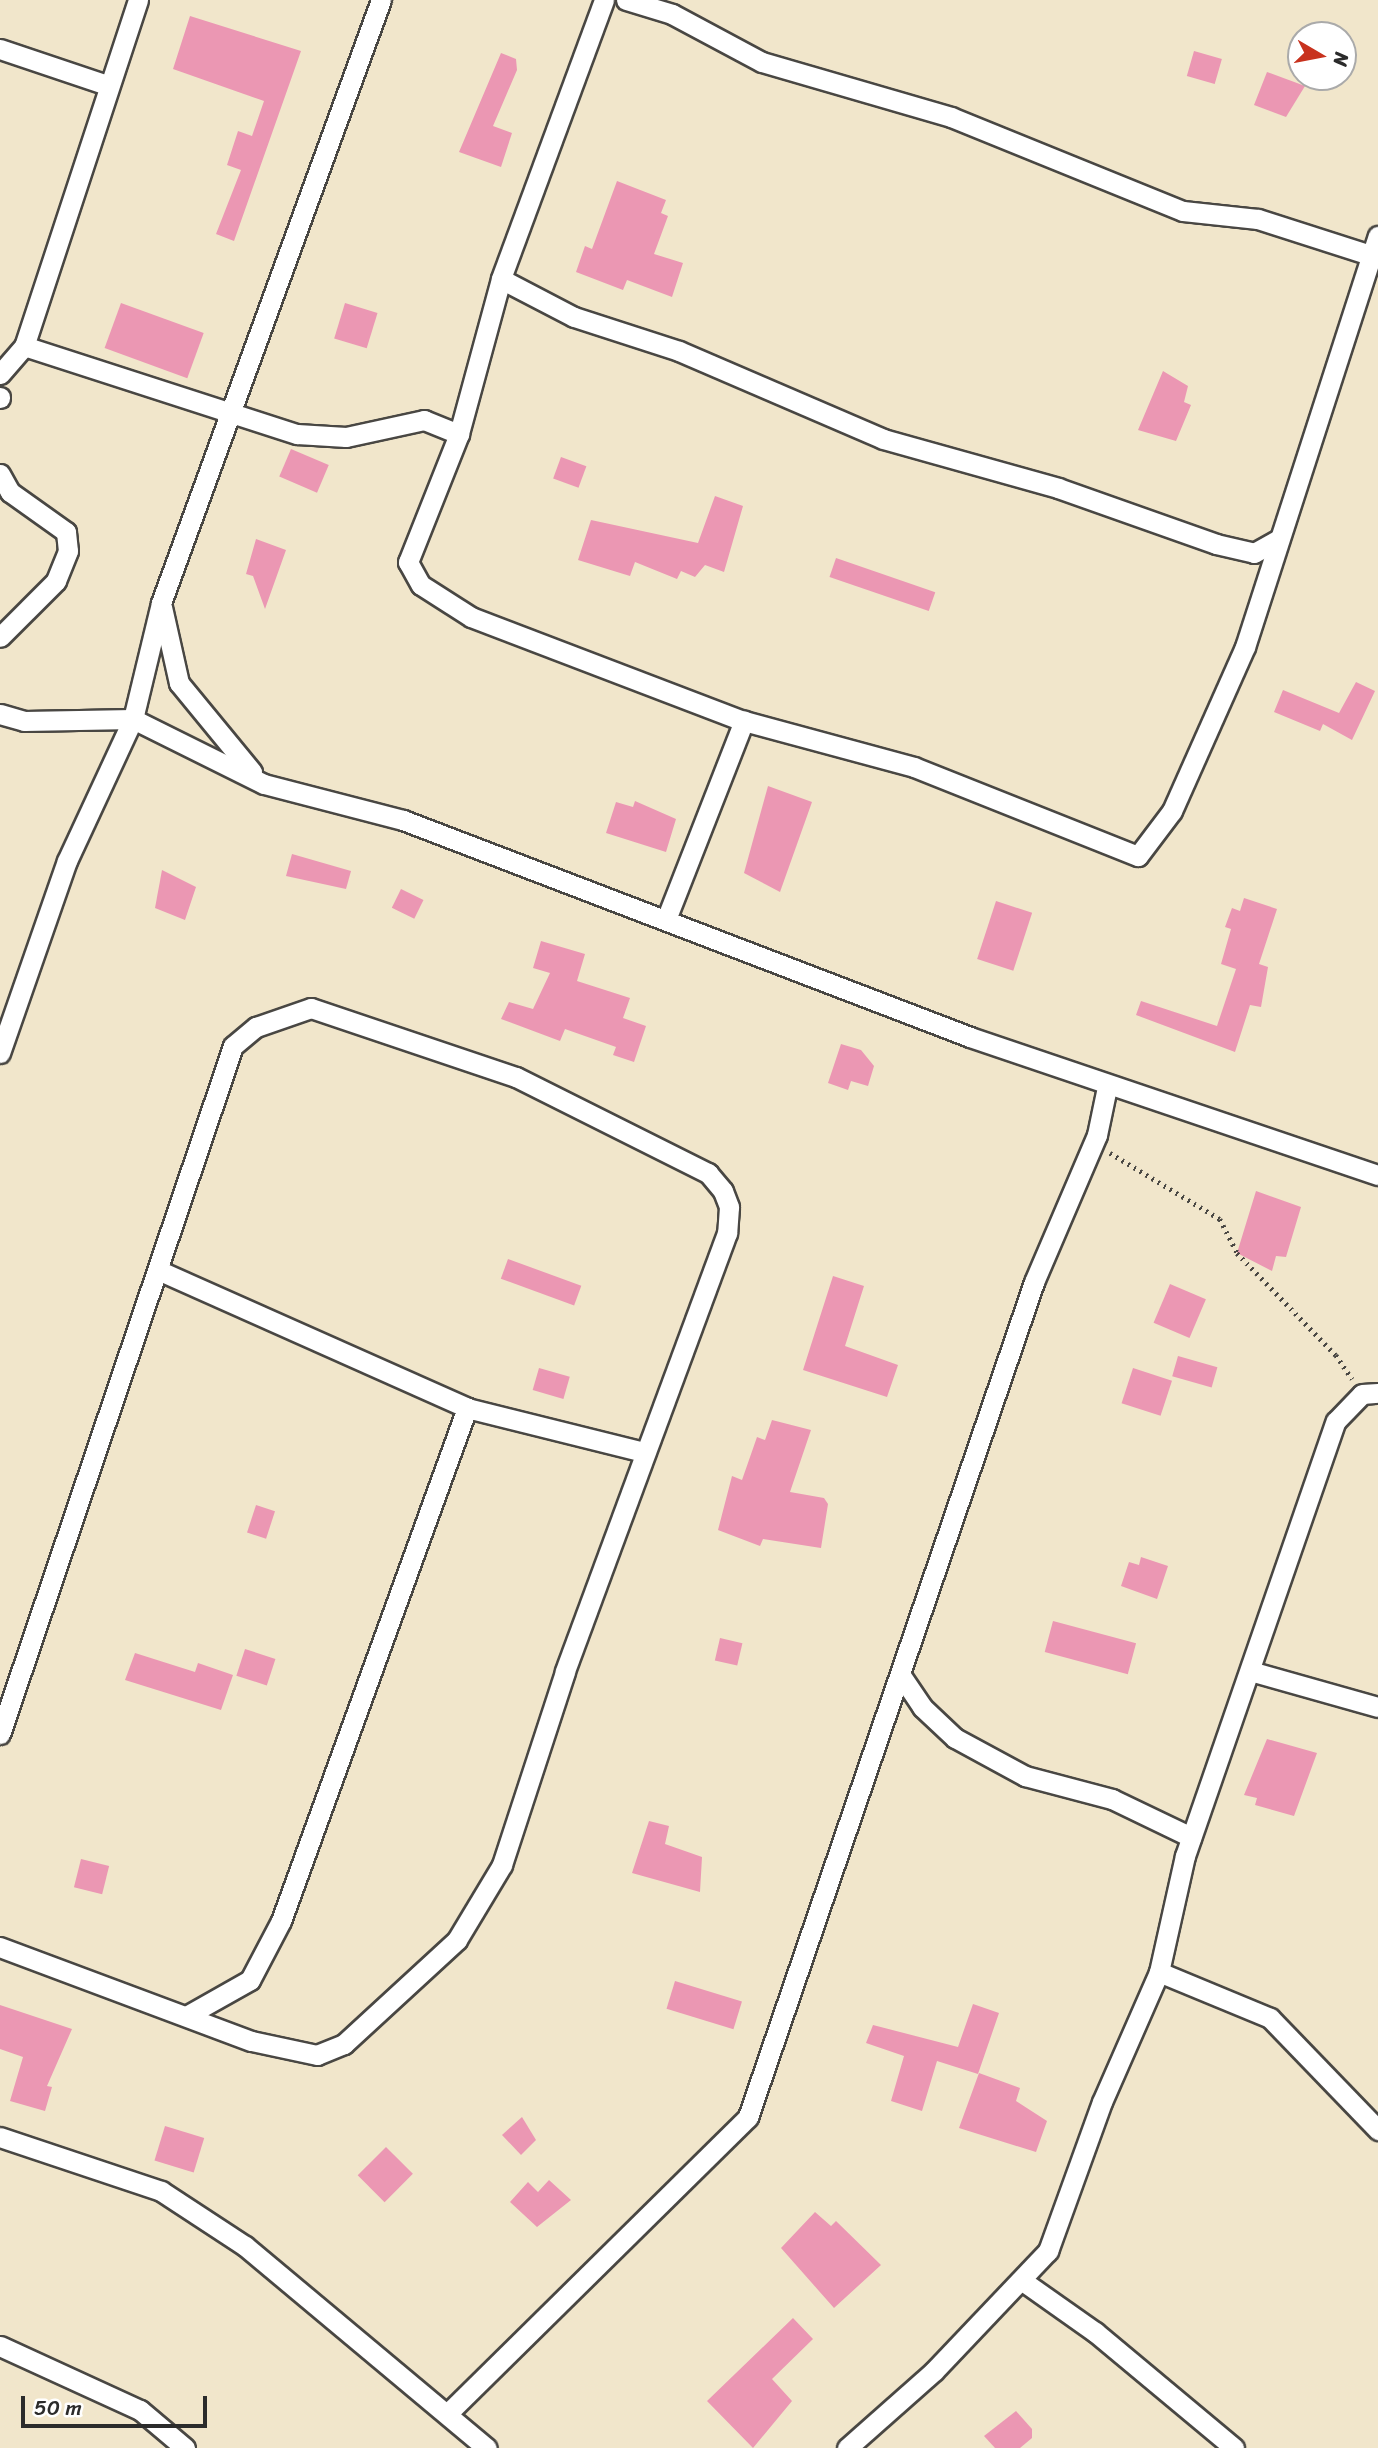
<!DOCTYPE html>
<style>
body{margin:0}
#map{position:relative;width:1378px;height:2448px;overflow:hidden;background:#f1e6cb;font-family:Sriracha,sans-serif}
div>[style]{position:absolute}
.building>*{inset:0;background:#eb97b3;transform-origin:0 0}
.path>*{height:4.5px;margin-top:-2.25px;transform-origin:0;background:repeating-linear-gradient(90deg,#494743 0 2px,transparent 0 7px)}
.roads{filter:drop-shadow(2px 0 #494743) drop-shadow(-2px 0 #494743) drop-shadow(0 2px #494743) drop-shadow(0 -2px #494743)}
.minor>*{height:19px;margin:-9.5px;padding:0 9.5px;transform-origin:9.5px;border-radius:9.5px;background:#fff}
span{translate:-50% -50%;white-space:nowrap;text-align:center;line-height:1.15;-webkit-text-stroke:5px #fff;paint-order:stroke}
.north{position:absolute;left:1287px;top:21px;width:70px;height:70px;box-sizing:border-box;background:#fff;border:2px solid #aaa;border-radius:50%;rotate:100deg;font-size:19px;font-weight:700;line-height:28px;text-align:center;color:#2b2b2b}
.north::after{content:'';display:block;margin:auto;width:24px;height:32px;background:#c8321e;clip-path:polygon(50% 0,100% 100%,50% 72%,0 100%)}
.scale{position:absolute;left:21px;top:2396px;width:186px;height:32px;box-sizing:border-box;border:4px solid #2b2b2b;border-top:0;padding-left:9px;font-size:21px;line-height:24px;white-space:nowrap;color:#2b2b2b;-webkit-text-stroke:5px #fff;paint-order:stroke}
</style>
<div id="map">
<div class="building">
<i style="clip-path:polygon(190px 16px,301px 51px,234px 241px,216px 234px,241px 170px,227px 165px,238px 131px,252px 136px,264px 101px,173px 69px)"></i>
<i style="left:1194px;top:51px;width:29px;height:26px;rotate:16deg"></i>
<i style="clip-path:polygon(501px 53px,516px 59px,517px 70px,493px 126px,512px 133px,501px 167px,459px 152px)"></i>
<i style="clip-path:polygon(1267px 72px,1305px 86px,1286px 117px,1254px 105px)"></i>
<i style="clip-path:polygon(617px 181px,666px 200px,661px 213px,668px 216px,654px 254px,683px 263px,672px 297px,627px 280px,623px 290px,576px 272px,585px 246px,592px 249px)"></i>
<i style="left:121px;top:303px;width:88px;height:48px;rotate:20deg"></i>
<i style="left:345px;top:303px;width:34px;height:37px;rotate:17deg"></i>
<i style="clip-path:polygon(1163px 371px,1188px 386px,1184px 402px,1191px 405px,1176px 441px,1138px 430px)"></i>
<i style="left:291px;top:449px;width:41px;height:30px;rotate:23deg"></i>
<i style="left:561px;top:457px;width:27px;height:23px;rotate:20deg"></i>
<i style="clip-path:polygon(715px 496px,743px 506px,724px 572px,705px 565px,695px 577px,681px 571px,677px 579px,635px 562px,630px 576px,578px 560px,591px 520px,698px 543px)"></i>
<i style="clip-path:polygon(256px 539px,286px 550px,265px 609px,253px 576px,246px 574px)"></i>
<i style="left:836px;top:558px;width:105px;height:20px;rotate:19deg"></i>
<i style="clip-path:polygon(1356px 682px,1375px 691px,1352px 740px,1323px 724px,1320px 731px,1274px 712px,1283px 690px,1339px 713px)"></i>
<i style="clip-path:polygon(768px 786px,812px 802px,780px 892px,744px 873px)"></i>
<i style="clip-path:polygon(635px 801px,676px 819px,666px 852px,606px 833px,616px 802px,633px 807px)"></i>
<i style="clip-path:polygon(292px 854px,351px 871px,346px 889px,286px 876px)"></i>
<i style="clip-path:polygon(162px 870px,196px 887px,185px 920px,155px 908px)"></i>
<i style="left:401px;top:889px;width:25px;height:21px;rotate:26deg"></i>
<i style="clip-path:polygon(1244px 898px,1277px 909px,1259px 964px,1268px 967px,1261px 1007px,1250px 1005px,1235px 1052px,1136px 1015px,1141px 1001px,1217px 1026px,1236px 969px,1221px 964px,1231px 929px,1225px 927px,1232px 908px,1240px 911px)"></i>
<i style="left:996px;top:901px;width:38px;height:61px;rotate:18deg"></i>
<i style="clip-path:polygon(541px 941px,585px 954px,577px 981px,630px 998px,623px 1018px,646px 1026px,634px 1062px,613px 1055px,616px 1047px,565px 1029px,560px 1041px,501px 1019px,509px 1002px,533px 1009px,550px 973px,533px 968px)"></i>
<i style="clip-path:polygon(841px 1044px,861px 1050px,874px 1066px,868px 1086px,851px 1081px,848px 1090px,828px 1083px)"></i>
<i style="clip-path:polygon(1256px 1191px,1301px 1207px,1286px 1257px,1276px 1256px,1272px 1271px,1237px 1253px)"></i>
<i style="left:508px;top:1259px;width:78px;height:21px;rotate:20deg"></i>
<i style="clip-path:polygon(833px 1276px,864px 1286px,845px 1346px,898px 1365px,887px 1397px,803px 1370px)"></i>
<i style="left:1170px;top:1284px;width:39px;height:42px;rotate:23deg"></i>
<i style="left:1178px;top:1356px;width:41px;height:21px;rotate:16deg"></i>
<i style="left:539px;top:1368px;width:32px;height:23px;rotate:16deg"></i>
<i style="left:1133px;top:1368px;width:41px;height:37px;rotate:18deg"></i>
<i style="clip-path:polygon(772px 1420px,811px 1430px,790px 1492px,824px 1498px,828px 1504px,821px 1548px,763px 1539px,760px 1546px,718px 1530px,732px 1476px,742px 1480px,757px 1437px,765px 1440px)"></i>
<i style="left:256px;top:1505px;width:20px;height:29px;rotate:18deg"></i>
<i style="clip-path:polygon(1141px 1557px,1168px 1566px,1157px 1599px,1121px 1586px,1129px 1562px,1139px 1565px)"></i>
<i style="left:1053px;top:1621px;width:86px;height:32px;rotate:15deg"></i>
<i style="left:720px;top:1638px;width:23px;height:23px;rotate:13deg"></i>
<i style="left:245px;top:1649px;width:32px;height:28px;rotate:18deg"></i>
<i style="clip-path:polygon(135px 1653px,195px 1672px,198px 1663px,233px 1675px,221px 1710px,125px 1680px)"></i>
<i style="clip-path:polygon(1267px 1739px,1317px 1753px,1294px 1816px,1255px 1805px,1257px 1798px,1244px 1795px)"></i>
<i style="clip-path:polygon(649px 1821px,669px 1826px,665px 1844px,702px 1857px,700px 1892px,632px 1873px)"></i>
<i style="left:81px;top:1859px;width:29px;height:29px;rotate:14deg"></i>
<i style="left:675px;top:1981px;width:70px;height:29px;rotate:17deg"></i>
<i style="clip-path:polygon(973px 2004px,999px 2013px,978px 2074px,937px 2061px,922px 2111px,891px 2101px,904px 2056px,866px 2043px,873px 2025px,958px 2047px)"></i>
<i style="clip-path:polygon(0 2005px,72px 2029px,47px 2086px,52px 2087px,45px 2111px,10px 2101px,23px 2057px,0 2049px)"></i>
<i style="clip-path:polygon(979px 2073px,1020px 2088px,1016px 2101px,1047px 2121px,1036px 2152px,959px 2128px)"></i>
<i style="clip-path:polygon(522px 2117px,536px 2140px,521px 2155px,502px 2135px)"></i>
<i style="left:165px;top:2126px;width:41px;height:36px;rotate:17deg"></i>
<i style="left:386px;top:2147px;width:38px;height:40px;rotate:45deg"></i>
<i style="clip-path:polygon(549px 2180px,571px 2200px,537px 2227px,510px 2202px,528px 2182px,538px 2192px)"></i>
<i style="clip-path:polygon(815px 2212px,831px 2226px,836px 2221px,881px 2265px,834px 2308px,781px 2248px)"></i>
<i style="clip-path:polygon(793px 2318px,813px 2339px,772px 2379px,792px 2401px,753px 2448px,707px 2401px)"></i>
<i style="clip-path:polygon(1016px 2411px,1032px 2429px,1032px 2438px,1020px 2448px,995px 2448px,984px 2436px)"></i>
</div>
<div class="path">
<i style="left:1110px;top:1153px;width:128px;rotate:31deg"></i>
<i style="left:1220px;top:1219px;width:38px;rotate:63deg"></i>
<i style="left:1237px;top:1253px;width:142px;rotate:45.9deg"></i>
<i style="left:1336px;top:1355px;width:29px;rotate:56deg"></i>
</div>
<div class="roads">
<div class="minor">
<i style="left:138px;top:0;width:364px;rotate:108.2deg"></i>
<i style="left:24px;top:346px;width:287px;rotate:17.9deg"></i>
<i style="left:297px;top:434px;width:49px;rotate:3.5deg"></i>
<i style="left:346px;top:437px;width:80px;rotate:-12.3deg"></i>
<i style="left:424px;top:420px;width:38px;rotate:22deg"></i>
<i style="left:604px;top:0;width:297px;rotate:110.3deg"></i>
<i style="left:501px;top:279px;width:161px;rotate:105.2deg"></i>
<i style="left:459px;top:434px;width:138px;rotate:111.7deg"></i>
<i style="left:408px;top:562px;width:26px;rotate:61deg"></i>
<i style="left:421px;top:585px;width:59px;rotate:32.6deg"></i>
<i style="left:471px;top:617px;width:292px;rotate:20.9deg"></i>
<i style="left:744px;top:721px;width:176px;rotate:15.1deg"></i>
<i style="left:914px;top:767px;width:241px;rotate:21.7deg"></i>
<i style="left:1138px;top:856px;width:56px;rotate:-52.9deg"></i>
<i style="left:1172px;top:811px;width:180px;rotate:-66deg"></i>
<i style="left:1245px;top:647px;width:432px;rotate:-72.1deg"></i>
<i style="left:626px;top:0;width:48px;rotate:16.9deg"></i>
<i style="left:672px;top:14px;width:102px;rotate:28.1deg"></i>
<i style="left:762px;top:62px;width:197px;rotate:16.2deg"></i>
<i style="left:951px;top:117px;width:250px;rotate:22.1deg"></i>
<i style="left:1183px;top:211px;width:75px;rotate:6.1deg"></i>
<i style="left:1258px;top:219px;width:121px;rotate:17.8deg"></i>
<i style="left:0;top:49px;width:113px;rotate:18.6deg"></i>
<i style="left:501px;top:279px;width:82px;rotate:27.5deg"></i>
<i style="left:574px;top:317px;width:110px;rotate:17.9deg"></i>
<i style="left:679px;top:351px;width:222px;rotate:23.3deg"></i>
<i style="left:883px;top:439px;width:182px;rotate:15.6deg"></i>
<i style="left:1058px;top:488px;width:168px;rotate:19.5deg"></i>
<i style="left:1216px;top:544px;width:39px;rotate:13deg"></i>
<i style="left:1254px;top:553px;width:26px;rotate:-29deg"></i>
<i style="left:0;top:374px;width:37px;rotate:-49deg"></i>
<i style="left:0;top:397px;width:1px;rotate:90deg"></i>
<i style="left:0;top:474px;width:21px;rotate:61deg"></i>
<i style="left:10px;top:492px;width:69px;rotate:35.5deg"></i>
<i style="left:66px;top:532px;width:19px;rotate:84deg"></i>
<i style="left:68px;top:551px;width:32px;rotate:112deg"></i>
<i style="left:56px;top:581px;width:79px;rotate:135deg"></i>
<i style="left:162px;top:607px;width:78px;rotate:77.4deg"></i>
<i style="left:179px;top:683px;width:115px;rotate:50.6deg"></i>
<i style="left:0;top:714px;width:25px;rotate:16deg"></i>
<i style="left:24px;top:721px;width:109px;rotate:-1.1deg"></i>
<i style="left:133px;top:719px;width:146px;rotate:26.4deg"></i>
<i style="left:264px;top:784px;width:144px;rotate:14.5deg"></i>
<i style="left:403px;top:820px;width:607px;rotate:20.94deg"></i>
<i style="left:970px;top:1037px;width:431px;rotate:18.7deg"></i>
<i style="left:667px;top:917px;width:211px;rotate:-68.6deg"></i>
<i style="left:0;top:1053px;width:203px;rotate:-70.8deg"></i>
<i style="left:67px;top:861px;width:157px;rotate:-65.1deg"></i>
<i style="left:133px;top:719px;width:119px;rotate:-76.4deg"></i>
<i style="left:161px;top:603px;width:642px;rotate:-69.96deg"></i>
<i style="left:160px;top:1271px;width:336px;rotate:24deg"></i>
<i style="left:467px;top:1408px;width:182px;rotate:14deg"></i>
<i style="left:1250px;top:1671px;width:133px;rotate:15.7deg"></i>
<i style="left:900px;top:1674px;width:40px;rotate:56deg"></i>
<i style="left:922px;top:1707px;width:45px;rotate:43.2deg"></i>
<i style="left:955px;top:1738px;width:80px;rotate:28.5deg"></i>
<i style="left:1025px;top:1776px;width:90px;rotate:14.8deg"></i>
<i style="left:1112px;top:1799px;width:88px;rotate:25.7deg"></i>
<i style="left:0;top:1734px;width:726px;rotate:-71.29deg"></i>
<i style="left:233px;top:1046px;width:30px;rotate:-40deg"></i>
<i style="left:256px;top:1027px;width:58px;rotate:-19.1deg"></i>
<i style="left:311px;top:1008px;width:216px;rotate:18.6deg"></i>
<i style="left:516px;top:1077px;width:215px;rotate:26.6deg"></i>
<i style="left:708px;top:1173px;width:23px;rotate:50deg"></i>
<i style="left:723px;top:1191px;width:17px;rotate:69deg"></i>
<i style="left:729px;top:1207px;width:26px;rotate:94deg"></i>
<i style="left:727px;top:1233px;width:468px;rotate:110.3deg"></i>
<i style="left:565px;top:1672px;width:203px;rotate:108.1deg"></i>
<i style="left:502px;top:1865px;width:87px;rotate:121deg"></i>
<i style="left:457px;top:1940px;width:154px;rotate:137.4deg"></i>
<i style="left:344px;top:2044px;width:29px;rotate:158deg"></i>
<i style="left:317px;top:2055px;width:67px;rotate:-168deg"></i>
<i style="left:251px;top:2041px;width:268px;rotate:-159.5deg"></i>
<i style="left:1159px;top:1972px;width:120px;rotate:22.5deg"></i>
<i style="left:1270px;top:2018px;width:156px;rotate:46deg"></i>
<i style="left:188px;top:2015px;width:71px;rotate:-29.4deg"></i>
<i style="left:250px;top:1980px;width:67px;rotate:-62.3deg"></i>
<i style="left:281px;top:1921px;width:546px;rotate:-70.07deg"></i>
<i style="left:0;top:2137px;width:170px;rotate:18.5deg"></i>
<i style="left:161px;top:2191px;width:100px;rotate:33.2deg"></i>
<i style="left:245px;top:2246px;width:315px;rotate:39.9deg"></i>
<i style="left:1024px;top:2282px;width:87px;rotate:35.2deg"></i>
<i style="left:1095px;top:2332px;width:181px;rotate:39.8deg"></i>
<i style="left:0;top:2346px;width:154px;rotate:24.6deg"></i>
<i style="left:140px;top:2410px;width:59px;rotate:40.2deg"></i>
<i style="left:449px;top:2412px;width:420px;rotate:-44.6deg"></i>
<i style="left:748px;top:2117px;width:883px;rotate:-71.09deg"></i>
<i style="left:1034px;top:1282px;width:160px;rotate:-66.8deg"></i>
<i style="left:1097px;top:1135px;width:49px;rotate:-78.2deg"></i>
<i style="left:847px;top:2448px;width:116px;rotate:-41.5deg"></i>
<i style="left:934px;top:2371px;width:166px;rotate:-46.5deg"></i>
<i style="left:1048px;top:2251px;width:158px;rotate:-70.1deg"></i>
<i style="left:1102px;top:2102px;width:142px;rotate:-66.3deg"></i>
<i style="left:1159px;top:1972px;width:119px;rotate:-77.4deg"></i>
<i style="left:1185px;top:1856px;width:460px;rotate:-70.9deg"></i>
<i style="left:1336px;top:1421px;width:37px;rotate:-46deg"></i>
<i style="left:1362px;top:1394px;width:16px;rotate:-4deg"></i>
</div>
</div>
<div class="north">N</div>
<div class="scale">50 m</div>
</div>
